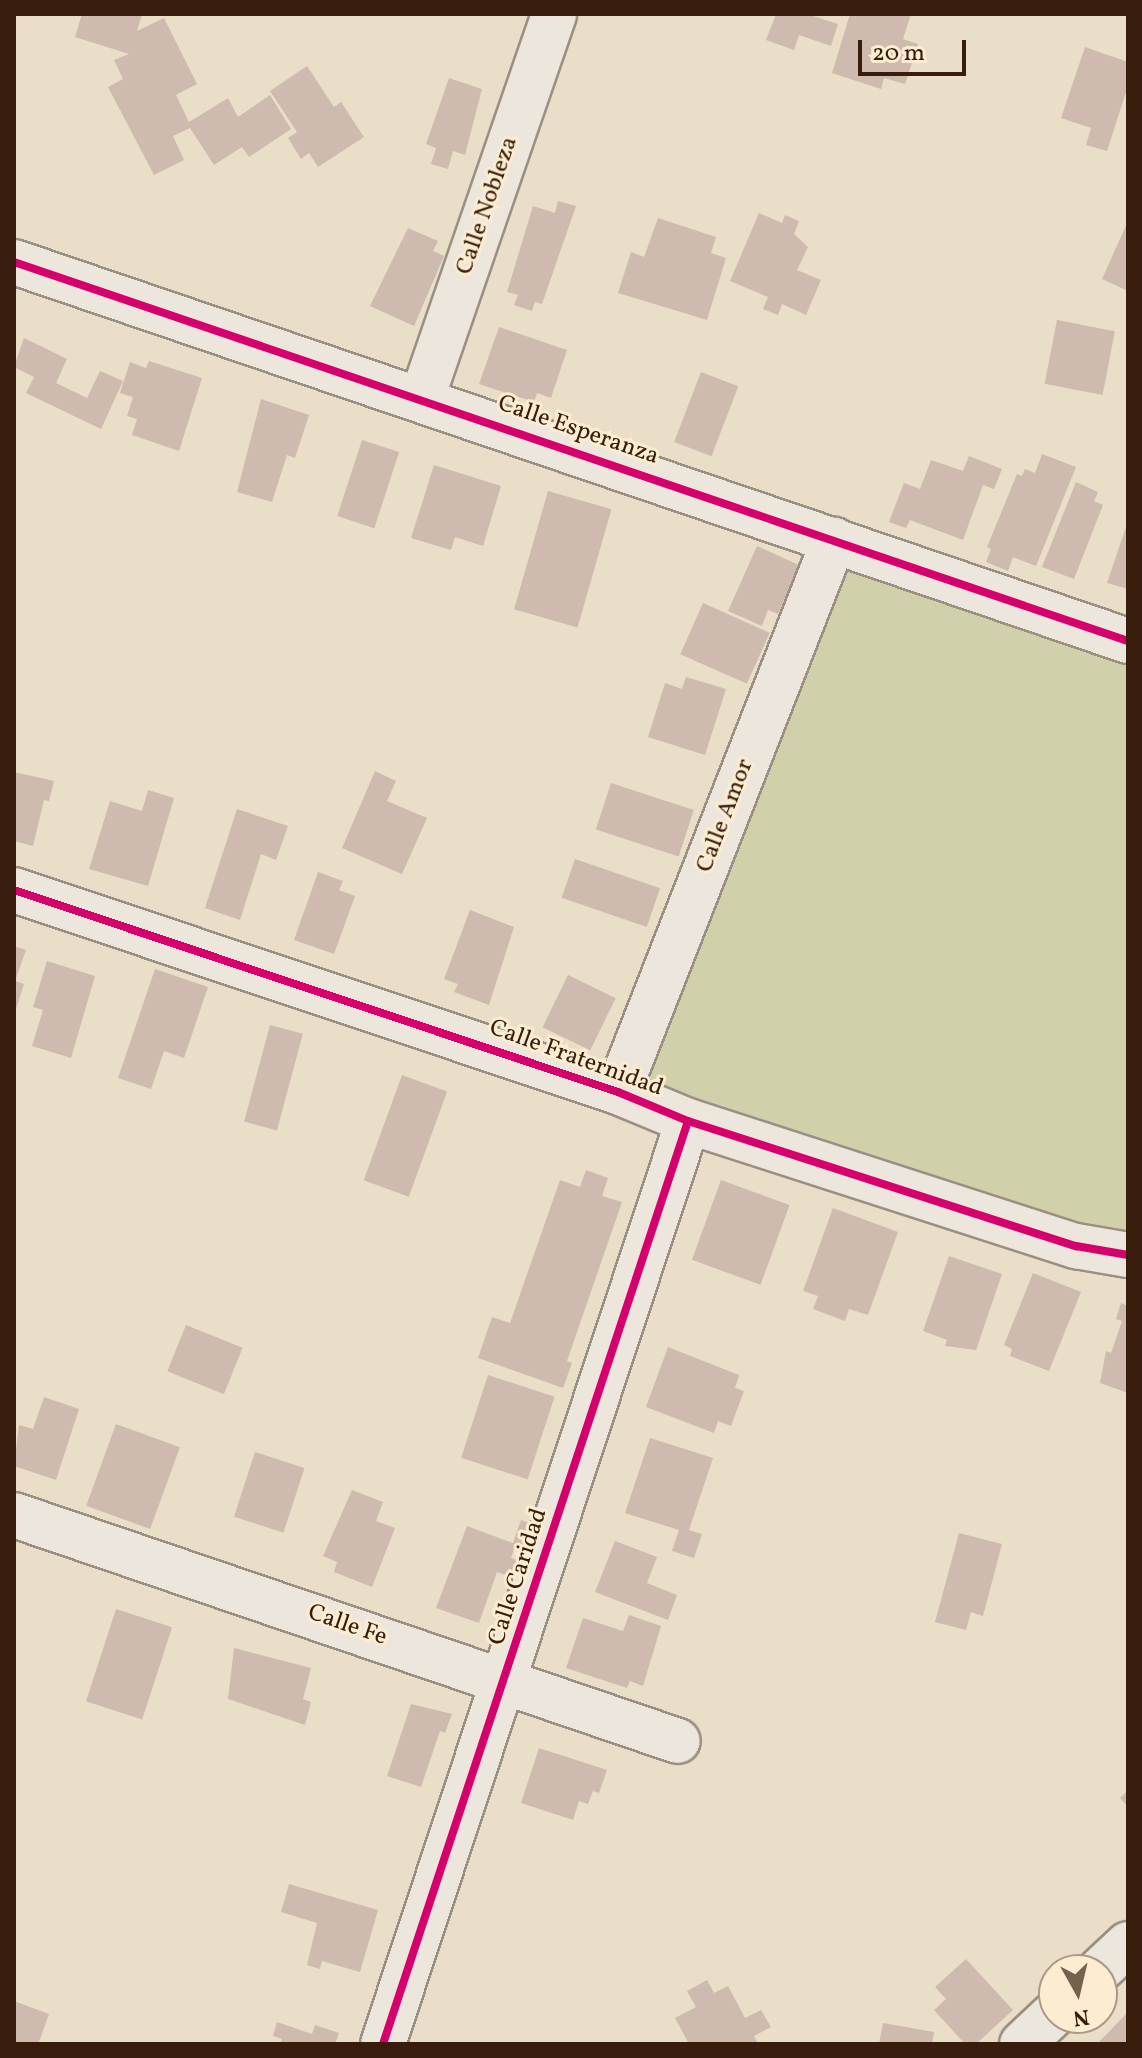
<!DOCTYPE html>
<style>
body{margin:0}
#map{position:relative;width:1142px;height:2058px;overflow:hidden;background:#eadec8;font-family:Vollkorn,serif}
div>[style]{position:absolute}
.green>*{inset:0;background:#d0d0aa}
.building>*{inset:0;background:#cebaae;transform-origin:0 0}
.roads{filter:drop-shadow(2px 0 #9a8f82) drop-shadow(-2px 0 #9a8f82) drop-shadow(0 2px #9a8f82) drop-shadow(0 -2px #9a8f82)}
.minor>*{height:44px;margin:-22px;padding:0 22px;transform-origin:22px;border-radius:22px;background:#ede6dc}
.cycleway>*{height:8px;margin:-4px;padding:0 4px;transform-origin:4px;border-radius:4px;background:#d6006c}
span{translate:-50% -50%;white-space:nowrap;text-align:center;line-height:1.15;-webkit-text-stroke:6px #fbecd2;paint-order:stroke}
.street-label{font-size:24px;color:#381d0d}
.frame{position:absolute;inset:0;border:16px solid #381d0d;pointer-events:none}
.north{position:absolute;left:1038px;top:1954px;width:80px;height:80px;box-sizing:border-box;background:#fbecd2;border:2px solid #ad9983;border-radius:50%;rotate:172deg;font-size:22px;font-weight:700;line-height:32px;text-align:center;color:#381d0d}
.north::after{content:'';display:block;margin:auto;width:28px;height:36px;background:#76614e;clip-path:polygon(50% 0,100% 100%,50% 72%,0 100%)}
.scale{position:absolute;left:858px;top:40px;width:108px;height:36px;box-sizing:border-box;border:4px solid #381d0d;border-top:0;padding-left:10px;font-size:24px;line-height:28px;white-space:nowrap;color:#381d0d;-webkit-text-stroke:6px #fbecd2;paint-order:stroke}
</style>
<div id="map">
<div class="green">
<i style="clip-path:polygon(850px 572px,1128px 666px,1128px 1226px,1124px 1236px,1112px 1242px,656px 1101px,641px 1069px,842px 574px)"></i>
</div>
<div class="building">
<i style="clip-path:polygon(82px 14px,142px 14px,137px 31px,164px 18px,197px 84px,176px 95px,189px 122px,228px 98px,238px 117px,270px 95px,291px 129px,249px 157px,242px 147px,214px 165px,190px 128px,173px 136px,184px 160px,154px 175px,108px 87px,123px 79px,114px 60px,129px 54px,75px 37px)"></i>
<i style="clip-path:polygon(776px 14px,807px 14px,838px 24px,831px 46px,799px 35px,794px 50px,766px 40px)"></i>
<i style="clip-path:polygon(850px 14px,911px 14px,903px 39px,918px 44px,905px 84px,884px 78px,881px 89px,832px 73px)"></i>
<i style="clip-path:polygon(1085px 47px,1128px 62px,1128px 86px,1107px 151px,1086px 145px,1091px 128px,1061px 118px)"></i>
<i style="clip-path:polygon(307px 66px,334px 107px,341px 102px,364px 137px,318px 167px,309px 153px,301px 159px,288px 138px,297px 132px,270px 91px)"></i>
<i style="clip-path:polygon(449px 78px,482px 89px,465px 155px,453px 151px,448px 169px,431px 164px,436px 148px,426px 144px)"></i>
<i style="clip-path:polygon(558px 201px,576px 206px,542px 304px,535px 302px,532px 311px,514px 305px,518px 295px,507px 292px,533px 206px,555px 213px)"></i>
<i style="clip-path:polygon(759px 213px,782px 223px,785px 215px,799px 221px,794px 234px,808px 247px,797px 270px,821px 280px,806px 315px,782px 304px,778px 315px,763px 309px,768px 297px,730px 281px)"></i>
<i style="clip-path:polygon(658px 218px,716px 237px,711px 253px,726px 258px,707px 320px,618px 293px,631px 252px,644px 257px)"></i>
<i style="clip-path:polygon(1128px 221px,1128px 291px,1102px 279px)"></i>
<i style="clip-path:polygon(408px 228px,438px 241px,433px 251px,444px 256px,414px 326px,370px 306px)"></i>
<i style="left:1057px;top:320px;width:59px;height:65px;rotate:11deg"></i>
<i style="clip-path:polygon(499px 327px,567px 350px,551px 398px,537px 393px,534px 402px,479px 384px)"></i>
<i style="clip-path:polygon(24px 338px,67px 359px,56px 383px,87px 398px,100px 371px,123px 381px,101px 429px,26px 393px,34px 377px,14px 367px)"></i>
<i style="clip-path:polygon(149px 361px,202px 378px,179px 451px,132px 435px,137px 419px,127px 416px,133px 397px,120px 393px,130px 362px,146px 368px)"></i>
<i style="left:701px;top:372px;width:40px;height:75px;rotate:21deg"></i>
<i style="clip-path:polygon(261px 399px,309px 415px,295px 458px,287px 455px,272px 502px,237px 492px)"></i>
<i style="left:362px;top:440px;width:39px;height:80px;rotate:18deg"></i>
<i style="clip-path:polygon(1042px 454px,1076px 467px,1036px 566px,1013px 557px,1008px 571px,986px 562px,991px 549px,987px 547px,1017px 474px,1022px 476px,1025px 469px,1035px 473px)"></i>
<i style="clip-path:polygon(969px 456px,1002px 469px,994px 489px,983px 485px,963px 540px,910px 520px,906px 528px,889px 522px,904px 483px,920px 489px,931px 460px,963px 471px)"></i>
<i style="clip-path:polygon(434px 465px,501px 486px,483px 546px,455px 537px,451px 550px,411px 538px)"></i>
<i style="clip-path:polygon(1076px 482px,1098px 492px,1094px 501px,1103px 505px,1074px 579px,1042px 567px)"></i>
<i style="left:548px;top:491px;width:66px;height:123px;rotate:16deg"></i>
<i style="clip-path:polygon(1127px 524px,1128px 524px,1128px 589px,1107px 583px)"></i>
<i style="clip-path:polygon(757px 546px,799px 565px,778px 614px,768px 610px,762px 626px,728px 611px)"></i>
<i style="left:703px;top:603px;width:73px;height:56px;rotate:24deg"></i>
<i style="clip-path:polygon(686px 677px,726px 689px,705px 755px,648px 737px,665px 683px,682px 689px)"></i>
<i style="clip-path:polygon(375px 771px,396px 781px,387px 801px,427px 818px,402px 874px,342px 848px)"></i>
<i style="clip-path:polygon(14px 772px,54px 781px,49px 801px,44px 800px,33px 846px,14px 841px)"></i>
<i style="left:611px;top:783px;width:87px;height:49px;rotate:18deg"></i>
<i style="clip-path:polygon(148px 790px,174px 798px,148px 886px,89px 869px,110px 801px,142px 811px)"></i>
<i style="clip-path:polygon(237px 809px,288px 826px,276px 860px,261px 854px,240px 920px,205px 908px)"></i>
<i style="left:575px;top:859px;width:90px;height:41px;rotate:19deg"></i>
<i style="clip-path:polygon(318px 872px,343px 881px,339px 890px,355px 896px,334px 954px,294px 940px)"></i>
<i style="clip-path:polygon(470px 910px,514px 927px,489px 1005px,454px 992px,458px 984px,444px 979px)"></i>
<i style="clip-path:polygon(14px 946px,26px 950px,15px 981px,24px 984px,15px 1012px)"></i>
<i style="clip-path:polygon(47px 961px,95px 976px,71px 1058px,32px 1046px,43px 1010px,33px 1007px)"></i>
<i style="clip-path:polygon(155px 969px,208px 987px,184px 1058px,164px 1051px,151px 1089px,118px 1078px)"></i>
<i style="left:568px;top:975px;width:53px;height:58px;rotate:26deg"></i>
<i style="left:270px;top:1025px;width:34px;height:100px;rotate:15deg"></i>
<i style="left:402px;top:1075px;width:48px;height:112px;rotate:20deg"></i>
<i style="clip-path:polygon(586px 1170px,608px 1178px,602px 1196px,622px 1202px,567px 1361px,572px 1363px,563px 1388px,478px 1358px,492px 1317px,510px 1323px,560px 1180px,580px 1187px)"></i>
<i style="left:721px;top:1180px;width:73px;height:85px;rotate:20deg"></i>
<i style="clip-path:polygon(833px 1208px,898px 1232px,868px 1315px,849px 1309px,845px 1321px,813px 1309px,818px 1296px,803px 1291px)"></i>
<i style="clip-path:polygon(949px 1256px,1002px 1274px,976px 1350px,945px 1346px,947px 1340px,923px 1331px)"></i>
<i style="clip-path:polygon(1033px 1273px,1081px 1292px,1049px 1371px,1010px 1356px,1012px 1349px,1004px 1345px)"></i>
<i style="clip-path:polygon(1121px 1303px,1128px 1306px,1128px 1393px,1100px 1383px,1106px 1351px,1111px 1353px,1122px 1321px,1116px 1319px)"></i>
<i style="left:186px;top:1325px;width:61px;height:50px;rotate:22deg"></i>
<i style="clip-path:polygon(668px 1347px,739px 1375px,735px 1388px,744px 1391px,731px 1426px,718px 1421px,714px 1433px,646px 1407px)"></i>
<i style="left:488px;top:1375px;width:70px;height:87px;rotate:18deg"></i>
<i style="clip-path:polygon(44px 1397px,79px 1409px,56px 1480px,14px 1466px,19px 1425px,33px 1429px)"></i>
<i style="left:116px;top:1424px;width:68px;height:87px;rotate:20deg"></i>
<i style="clip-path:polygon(650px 1438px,713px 1458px,689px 1530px,702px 1534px,694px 1558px,672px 1551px,679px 1530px,625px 1513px)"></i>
<i style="left:255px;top:1452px;width:52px;height:68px;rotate:18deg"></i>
<i style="clip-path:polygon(352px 1490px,383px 1502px,376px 1521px,395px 1528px,372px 1587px,334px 1572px,337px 1562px,323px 1556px)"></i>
<i style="clip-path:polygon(521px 1520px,532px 1524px,523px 1549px,515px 1546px,511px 1558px,525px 1563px,519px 1580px,497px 1572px,479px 1623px,436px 1608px,467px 1526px,513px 1543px)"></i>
<i style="clip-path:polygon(959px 1533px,1002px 1544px,983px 1616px,971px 1612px,966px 1630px,935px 1622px)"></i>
<i style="clip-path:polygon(615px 1541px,657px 1557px,647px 1583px,677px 1595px,668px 1620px,595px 1592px)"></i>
<i style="left:116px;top:1609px;width:59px;height:97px;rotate:18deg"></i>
<i style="clip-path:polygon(629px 1615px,661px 1626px,643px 1686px,630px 1681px,627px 1688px,566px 1668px,583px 1618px,623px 1631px)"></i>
<i style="clip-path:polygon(234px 1648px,311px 1668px,303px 1699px,311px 1702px,305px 1725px,228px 1699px)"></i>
<i style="clip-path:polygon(411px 1704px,452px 1714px,445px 1733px,440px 1731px,421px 1787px,387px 1776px)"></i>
<i style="clip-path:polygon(539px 1748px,607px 1770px,599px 1793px,593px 1791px,588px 1804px,579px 1801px,573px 1820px,521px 1803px)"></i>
<i style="clip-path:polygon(1128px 1790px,1128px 1807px,1120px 1798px)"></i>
<i style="clip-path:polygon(289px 1884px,378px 1910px,360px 1972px,322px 1961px,320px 1969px,307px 1965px,317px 1923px,281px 1912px)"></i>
<i style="clip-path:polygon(966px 1959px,1013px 2010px,976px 2044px,965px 2044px,934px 2010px,946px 1999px,935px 1987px)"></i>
<i style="clip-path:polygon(707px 1980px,714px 1993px,728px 1986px,745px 2018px,761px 2010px,771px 2027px,754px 2036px,758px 2044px,689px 2044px,675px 2018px,696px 2007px,687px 1991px)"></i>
<i style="clip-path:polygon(14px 2001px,49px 2014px,39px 2042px,14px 2044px)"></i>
<i style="clip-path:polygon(1128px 2012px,1128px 2044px,1097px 2044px)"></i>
<i style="clip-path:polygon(277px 2022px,312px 2034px,315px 2025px,339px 2033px,335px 2044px,280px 2044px,282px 2039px,273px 2036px)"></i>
<i style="clip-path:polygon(883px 2023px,934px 2032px,932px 2044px,879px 2044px)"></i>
</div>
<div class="roads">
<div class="minor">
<i style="left:14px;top:262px;width:1177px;rotate:18.79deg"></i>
<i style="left:422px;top:398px;width:406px;rotate:-71deg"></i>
<i style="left:14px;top:890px;width:637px;rotate:18.49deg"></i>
<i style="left:618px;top:1092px;width:76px;rotate:22.5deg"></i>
<i style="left:688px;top:1121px;width:408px;rotate:17.9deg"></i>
<i style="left:1076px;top:1246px;width:53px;rotate:9.8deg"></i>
<i style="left:618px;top:1092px;width:593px;rotate:-68.63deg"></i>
<i style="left:14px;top:1515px;width:701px;rotate:18.8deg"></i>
<i style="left:1100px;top:1970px;width:38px;rotate:-43deg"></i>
<i style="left:383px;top:2044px;width:972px;rotate:-71.71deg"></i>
<i style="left:1022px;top:2044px;width:44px;rotate:-43.2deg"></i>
</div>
</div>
<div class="cycleway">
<i style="left:14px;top:262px;width:1177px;rotate:18.79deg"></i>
<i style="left:14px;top:890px;width:637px;rotate:18.49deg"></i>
<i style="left:618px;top:1092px;width:76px;rotate:22.5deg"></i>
<i style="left:688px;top:1121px;width:408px;rotate:17.9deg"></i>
<i style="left:1076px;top:1246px;width:53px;rotate:9.8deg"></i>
<i style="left:383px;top:2044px;width:972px;rotate:-71.71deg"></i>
</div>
<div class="street-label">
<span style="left:488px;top:206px;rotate:-71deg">Calle Nobleza</span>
<span style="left:578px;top:431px;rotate:19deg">Calle Esperanza</span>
<span style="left:726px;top:816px;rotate:-69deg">Calle Amor</span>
<span style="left:576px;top:1059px;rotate:20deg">Calle Fraternidad</span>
<span style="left:519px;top:1577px;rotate:-72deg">Calle Caridad</span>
<span style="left:347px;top:1626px;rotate:19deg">Calle Fe</span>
</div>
<div class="frame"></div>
<div class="north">N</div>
<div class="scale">20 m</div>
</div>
